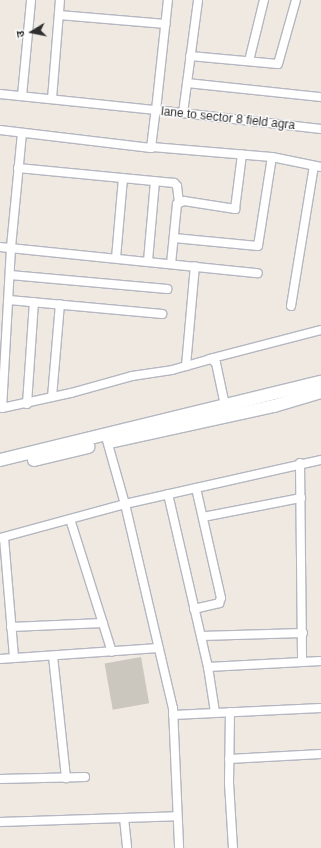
<!DOCTYPE html>
<meta charset="utf-8">
<style>
body{margin:0}
#map{position:relative;width:321px;height:848px;overflow:hidden;background:#efe9e1;font-family:Helvetica,"Noto Sans Devanagari",sans-serif}
div>[style]{position:absolute}
.building>*{inset:0;background:#cbc7bf;transform-origin:0 0}
.roads{filter:drop-shadow(1px 0 #b4b7c1) drop-shadow(-1px 0 #b4b7c1) drop-shadow(0 1px #b4b7c1) drop-shadow(0 -1px #b4b7c1)}
.street>*{height:8px;margin:-4px;padding:0 4px;transform-origin:4px;border-radius:4px;background:#fff}
.secondary>*{height:12px;margin:-6px;padding:0 6px;transform-origin:6px;border-radius:6px;background:#fff}
span{translate:-50% -50%;white-space:nowrap;text-align:center;line-height:1.15;-webkit-text-stroke:3px #fff;paint-order:stroke}
.street-label{font-size:12px;color:#2e2e2e}
.north{position:absolute;left:12px;top:12px;width:40px;height:40px;-webkit-text-stroke:3px #fff;paint-order:stroke;rotate:260deg;font-size:11px;font-weight:700;line-height:16px;text-align:center;color:#2e2e2e}
.north::after{content:'';display:block;margin:auto;width:14px;height:18px;background:#2e2e2e;clip-path:polygon(50% 0,100% 100%,50% 72%,0 100%)}
</style>
<div id="map">
<div class="building">
<i style="left:141px;top:657px;width:47px;height:37px;rotate:80deg"></i>
</div>
<div class="roads">
<div class="street">
<i style="left:59px;top:15px;width:107px;rotate:4.8deg"></i>
<i style="left:190px;top:56px;width:88px;rotate:5.2deg"></i>
<i style="left:278px;top:64px;width:66px;rotate:-74.3deg"></i>
<i style="left:249px;top:61px;width:63px;rotate:-76.2deg"></i>
<i style="left:187px;top:83px;width:135px;rotate:6deg"></i>
<i style="left:0;top:94px;width:157px;rotate:5.9deg"></i>
<i style="left:156px;top:110px;width:111px;rotate:-83.8deg"></i>
<i style="left:22px;top:96px;width:96px;rotate:-84.6deg"></i>
<i style="left:52px;top:99px;width:99px;rotate:-85.4deg"></i>
<i style="left:183px;top:113px;width:114px;rotate:-82.4deg"></i>
<i style="left:0;top:130px;width:152px;rotate:6.8deg"></i>
<i style="left:151px;top:148px;width:38px;rotate:-83deg"></i>
<i style="left:156px;top:110px;width:166px;rotate:6.6deg"></i>
<i style="left:22px;top:133px;width:116px;rotate:95.5deg"></i>
<i style="left:11px;top:248px;width:160px;rotate:93.2deg"></i>
<i style="left:2px;top:408px;width:71px;rotate:-12.3deg"></i>
<i style="left:71px;top:393px;width:63px;rotate:-15.6deg"></i>
<i style="left:132px;top:376px;width:40px;rotate:-8.5deg"></i>
<i style="left:172px;top:370px;width:41px;rotate:-15.8deg"></i>
<i style="left:211px;top:359px;width:6px;rotate:39deg"></i>
<i style="left:216px;top:363px;width:48px;rotate:78deg"></i>
<i style="left:152px;top:147px;width:120px;rotate:4.8deg"></i>
<i style="left:272px;top:157px;width:50px;rotate:11.5deg"></i>
<i style="left:18px;top:168px;width:157px;rotate:5.5deg"></i>
<i style="left:174px;top:183px;width:4px;rotate:45deg"></i>
<i style="left:177px;top:186px;width:16px;rotate:83deg"></i>
<i style="left:174px;top:238px;width:84px;rotate:5.4deg"></i>
<i style="left:258px;top:246px;width:90px;rotate:-81.1deg"></i>
<i style="left:0;top:247px;width:259px;rotate:5.8deg"></i>
<i style="left:116px;top:258px;width:80px;rotate:-85deg"></i>
<i style="left:148px;top:261px;width:80px;rotate:-85deg"></i>
<i style="left:171px;top:264px;width:60px;rotate:-84.3deg"></i>
<i style="left:177px;top:204px;width:8px;rotate:-23deg"></i>
<i style="left:184px;top:201px;width:52px;rotate:8.9deg"></i>
<i style="left:235px;top:209px;width:55px;rotate:-82.7deg"></i>
<i style="left:10px;top:275px;width:158px;rotate:5.1deg"></i>
<i style="left:9px;top:300px;width:154px;rotate:5.2deg"></i>
<i style="left:291px;top:306px;width:142px;rotate:-80.7deg"></i>
<i style="left:209px;top:359px;width:116px;rotate:-14.5deg"></i>
<i style="left:186px;top:366px;width:100px;rotate:-84.9deg"></i>
<i style="left:52px;top:397px;width:93px;rotate:-85.1deg"></i>
<i style="left:27px;top:404px;width:102px;rotate:-86.1deg"></i>
<i style="left:106px;top:437px;width:70px;rotate:74.2deg"></i>
<i style="left:125px;top:504px;width:210px;rotate:76.8deg"></i>
<i style="left:173px;top:708px;width:140px;rotate:87.5deg"></i>
<i style="left:300px;top:463px;width:199px;rotate:89.4deg"></i>
<i style="left:168px;top:494px;width:178px;rotate:77deg"></i>
<i style="left:208px;top:667px;width:46px;rotate:81.2deg"></i>
<i style="left:203px;top:517px;width:100px;rotate:-11deg"></i>
<i style="left:70px;top:519px;width:139px;rotate:72.5deg"></i>
<i style="left:0;top:538px;width:130px;rotate:-15.2deg"></i>
<i style="left:125px;top:504px;width:201px;rotate:-12.7deg"></i>
<i style="left:4px;top:538px;width:120px;rotate:85.2deg"></i>
<i style="left:194px;top:609px;width:26px;rotate:-13deg"></i>
<i style="left:219px;top:603px;width:5px;rotate:-68deg"></i>
<i style="left:221px;top:598px;width:113px;rotate:-102.8deg"></i>
<i style="left:11px;top:627px;width:92px;rotate:-2.5deg"></i>
<i style="left:201px;top:636px;width:102px;rotate:-1.7deg"></i>
<i style="left:53px;top:656px;width:123px;rotate:83.9deg"></i>
<i style="left:0;top:659px;width:159px;rotate:-4deg"></i>
<i style="left:208px;top:667px;width:113px;rotate:-3deg"></i>
<i style="left:230px;top:712px;width:71px;rotate:90.8deg"></i>
<i style="left:229px;top:783px;width:65px;rotate:86.5deg"></i>
<i style="left:173px;top:715px;width:148px;rotate:-2.7deg"></i>
<i style="left:229px;top:759px;width:92px;rotate:-3.1deg"></i>
<i style="left:0;top:779px;width:85px;rotate:-1.3deg"></i>
<i style="left:124px;top:818px;width:30px;rotate:84deg"></i>
<i style="left:0;top:822px;width:177px;rotate:-1.9deg"></i>
</div>
<div class="secondary">
<i style="left:110px;top:442px;width:168px;rotate:-12.4deg"></i>
<i style="left:274px;top:406px;width:49px;rotate:-16.6deg"></i>
<i style="left:0;top:460px;width:330px;rotate:-13.7deg"></i>
<i style="left:34px;top:460px;width:56px;rotate:-13.5deg"></i>
</div>
</div>
<div class="street-label">
<span style="left:228px;top:119px;rotate:6deg">lane to sector 8 field agra</span>
</div>
<div class="north">उ</div>
</div>
